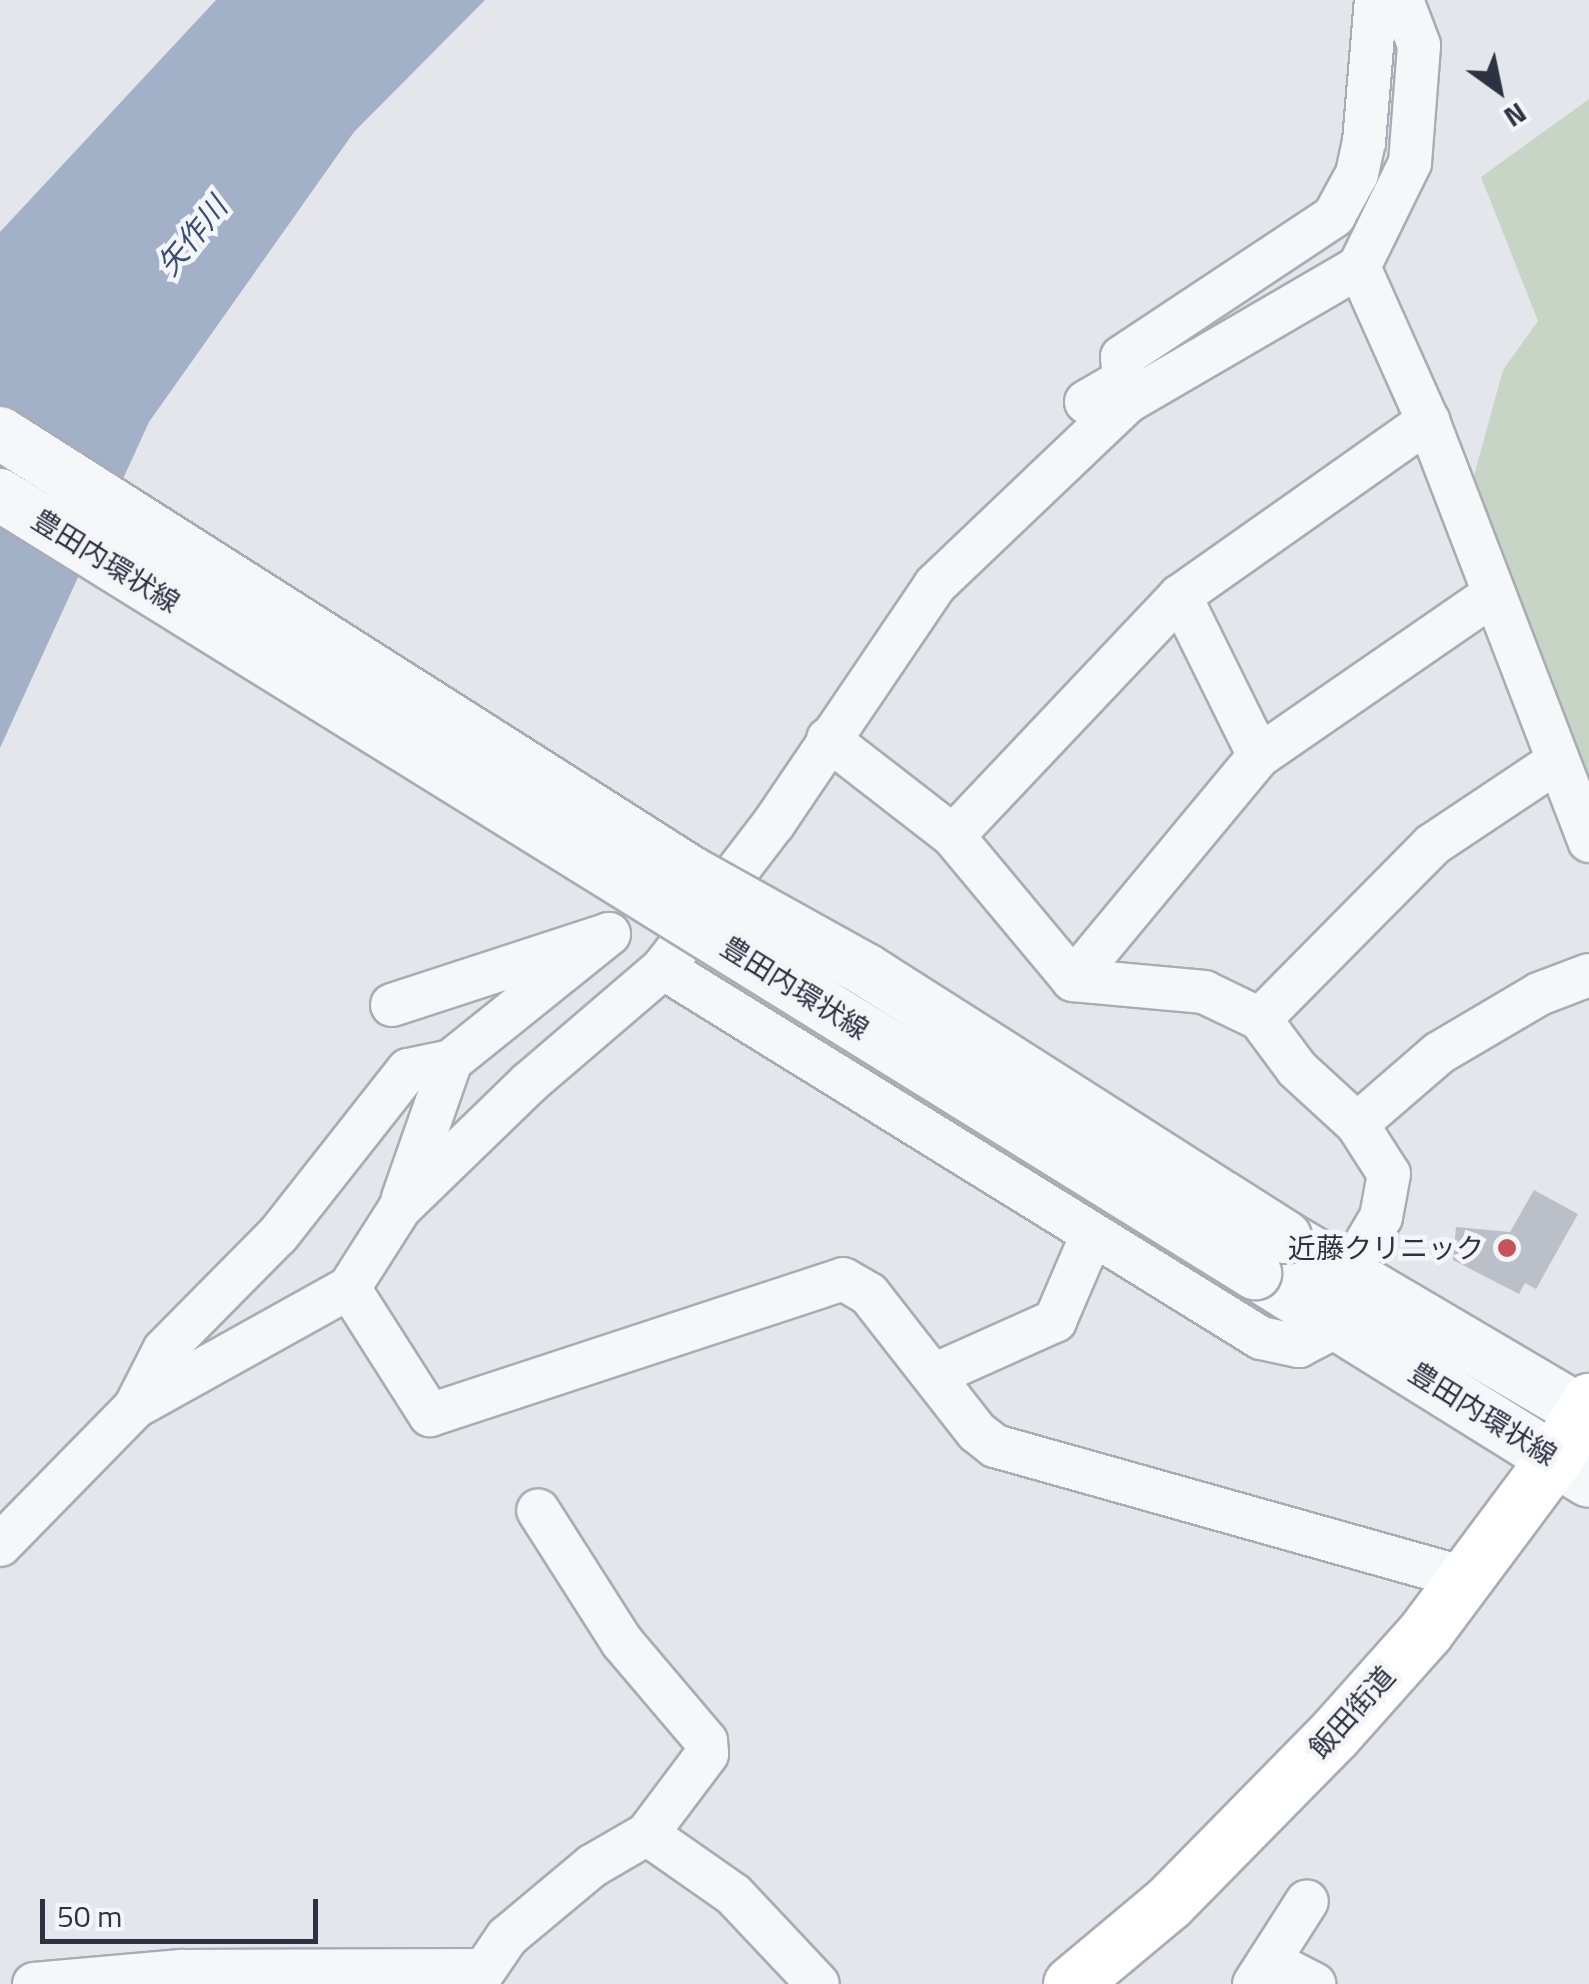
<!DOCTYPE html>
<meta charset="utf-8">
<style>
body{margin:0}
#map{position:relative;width:1589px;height:1984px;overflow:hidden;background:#e4e6eb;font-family:"Titillium Web","Noto Sans JP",sans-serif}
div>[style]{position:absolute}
.green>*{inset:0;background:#c8d4c6}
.water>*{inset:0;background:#a2b0c8}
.building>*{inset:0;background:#bbbfc7}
.roads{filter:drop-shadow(2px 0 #a9acb5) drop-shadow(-2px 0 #a9acb5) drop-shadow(0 2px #a9acb5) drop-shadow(0 -2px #a9acb5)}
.minor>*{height:42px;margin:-21px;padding:0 21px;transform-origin:21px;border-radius:21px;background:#f6f7f9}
.tertiary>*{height:52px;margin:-26px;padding:0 26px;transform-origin:26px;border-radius:26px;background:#f6f7f9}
.trunk>*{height:55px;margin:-27.5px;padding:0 27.5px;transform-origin:27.5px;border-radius:27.5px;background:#fff}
.bridges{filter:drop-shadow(2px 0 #a9acb5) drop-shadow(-2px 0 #a9acb5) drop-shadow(0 2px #a9acb5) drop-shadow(0 -2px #a9acb5)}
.tertiary-bridge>*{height:52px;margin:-26px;padding:0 26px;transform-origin:26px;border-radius:26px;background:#f6f7f9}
.dots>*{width:28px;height:28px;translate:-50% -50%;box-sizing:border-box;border:5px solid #f4f5f8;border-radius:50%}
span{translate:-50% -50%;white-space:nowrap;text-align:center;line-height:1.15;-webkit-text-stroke:9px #f4f5f8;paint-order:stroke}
.street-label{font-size:28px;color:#2d3242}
.poi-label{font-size:28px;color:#2d3242}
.right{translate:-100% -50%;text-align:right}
.water-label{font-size:30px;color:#394d74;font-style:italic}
.north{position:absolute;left:1449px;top:40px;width:100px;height:100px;-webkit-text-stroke:8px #f4f5f8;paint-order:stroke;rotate:147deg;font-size:28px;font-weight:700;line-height:40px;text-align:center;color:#2d3242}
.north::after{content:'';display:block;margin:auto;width:35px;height:45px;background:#2d3242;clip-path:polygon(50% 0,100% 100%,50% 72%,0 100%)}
.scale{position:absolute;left:40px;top:1899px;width:278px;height:45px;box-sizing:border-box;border:5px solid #2d3242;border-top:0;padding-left:12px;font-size:30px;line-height:35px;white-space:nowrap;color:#2d3242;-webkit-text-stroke:8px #f4f5f8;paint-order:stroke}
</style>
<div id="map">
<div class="green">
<i style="clip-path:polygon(1589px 99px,1589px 784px,1472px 483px,1503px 370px,1538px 321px,1481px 177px)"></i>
</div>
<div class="water">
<i style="clip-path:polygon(216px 0,485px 0,354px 132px,149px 422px,0 748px,0 232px)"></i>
</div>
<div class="building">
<i style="clip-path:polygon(1534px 1190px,1578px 1214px,1536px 1289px,1525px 1283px,1519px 1294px,1453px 1260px,1456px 1227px,1510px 1232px)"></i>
</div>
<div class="roads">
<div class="minor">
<i style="left:1359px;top:267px;width:169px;rotate:65.9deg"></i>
<i style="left:1428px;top:421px;width:450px;rotate:69deg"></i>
<i style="left:1086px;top:402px;width:44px;rotate:-30.1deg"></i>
<i style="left:1124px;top:380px;width:23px;rotate:-95deg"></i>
<i style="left:1122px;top:357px;width:255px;rotate:-33.6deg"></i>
<i style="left:1334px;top:216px;width:48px;rotate:-61.3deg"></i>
<i style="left:1357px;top:174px;width:33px;rotate:-78deg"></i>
<i style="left:1364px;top:142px;width:143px;rotate:-85.2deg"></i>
<i style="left:1180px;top:596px;width:178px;rotate:63.7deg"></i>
<i style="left:828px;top:739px;width:158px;rotate:37.8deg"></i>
<i style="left:953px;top:836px;width:187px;rotate:50.2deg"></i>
<i style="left:1073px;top:980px;width:132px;rotate:5.2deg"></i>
<i style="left:1204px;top:992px;width:62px;rotate:25.7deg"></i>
<i style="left:1260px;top:1019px;width:62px;rotate:53.5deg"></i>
<i style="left:1297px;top:1069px;width:81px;rotate:42.5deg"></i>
<i style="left:1357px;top:1124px;width:59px;rotate:57.4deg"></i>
<i style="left:1389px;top:1174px;width:44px;rotate:100.5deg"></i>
<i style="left:1381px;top:1217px;width:61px;rotate:120.3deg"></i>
<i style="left:953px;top:836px;width:330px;rotate:-46.6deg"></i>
<i style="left:1180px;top:596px;width:304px;rotate:-35.2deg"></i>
<i style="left:663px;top:968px;width:703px;rotate:31.75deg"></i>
<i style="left:1261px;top:1338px;width:39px;rotate:12deg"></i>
<i style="left:1299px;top:1346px;width:47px;rotate:-27.6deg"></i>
<i style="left:1073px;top:980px;width:291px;rotate:-50.3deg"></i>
<i style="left:1259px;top:756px;width:285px;rotate:-34.6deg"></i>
<i style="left:392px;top:1005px;width:228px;rotate:-18.1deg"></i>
<i style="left:609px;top:934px;width:203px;rotate:141.2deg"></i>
<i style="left:451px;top:1061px;width:145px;rotate:109.3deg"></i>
<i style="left:1260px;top:1019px;width:245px;rotate:-45.3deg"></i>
<i style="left:1432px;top:845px;width:151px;rotate:-33.7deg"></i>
<i style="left:1357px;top:1124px;width:108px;rotate:-40.9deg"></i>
<i style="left:1439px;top:1053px;width:116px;rotate:-30.5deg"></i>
<i style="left:1539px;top:994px;width:53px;rotate:-20.8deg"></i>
<i style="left:349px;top:1288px;width:151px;rotate:57.5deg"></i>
<i style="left:430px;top:1415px;width:435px;rotate:-18.2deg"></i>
<i style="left:843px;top:1279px;width:30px;rotate:30deg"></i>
<i style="left:869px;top:1294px;width:175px;rotate:52deg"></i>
<i style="left:977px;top:1432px;width:23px;rotate:38deg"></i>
<i style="left:995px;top:1446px;width:484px;rotate:15.7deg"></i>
<i style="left:934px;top:1375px;width:133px;rotate:-24.1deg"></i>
<i style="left:1055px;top:1321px;width:91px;rotate:-66.8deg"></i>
<i style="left:135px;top:1407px;width:64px;rotate:-63deg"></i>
<i style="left:164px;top:1350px;width:162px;rotate:-45.3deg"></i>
<i style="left:278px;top:1235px;width:210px;rotate:-51.8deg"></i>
<i style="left:408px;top:1070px;width:44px;rotate:-11.8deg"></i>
<i style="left:0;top:1545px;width:193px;rotate:-45.6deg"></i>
<i style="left:135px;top:1407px;width:245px;rotate:-29.1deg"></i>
<i style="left:349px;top:1288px;width:95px;rotate:-57.5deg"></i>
<i style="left:400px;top:1208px;width:180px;rotate:-44.1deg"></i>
<i style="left:529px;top:1083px;width:177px;rotate:-40.6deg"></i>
<i style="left:663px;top:968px;width:183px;rotate:-52.6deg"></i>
<i style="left:774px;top:823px;width:287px;rotate:-55.9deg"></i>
<i style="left:935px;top:585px;width:265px;rotate:-43.6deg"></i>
<i style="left:1127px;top:402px;width:268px;rotate:-30.2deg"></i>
<i style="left:1359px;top:267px;width:116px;rotate:-63.9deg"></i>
<i style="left:1410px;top:163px;width:118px;rotate:-85.6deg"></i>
<i style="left:1419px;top:45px;width:48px;rotate:-110.7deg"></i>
<i style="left:647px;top:1834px;width:106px;rotate:35deg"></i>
<i style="left:734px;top:1895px;width:122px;rotate:46.7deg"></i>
<i style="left:1269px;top:1961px;width:51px;rotate:27.1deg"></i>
<i style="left:34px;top:1984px;width:148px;rotate:-5.1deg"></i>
<i style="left:181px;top:1971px;width:302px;rotate:-0.2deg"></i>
<i style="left:475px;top:1984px;width:57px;rotate:-55.8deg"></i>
<i style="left:507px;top:1937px;width:111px;rotate:-39.9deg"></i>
<i style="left:592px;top:1866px;width:64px;rotate:-30.2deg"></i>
<i style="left:647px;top:1834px;width:100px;rotate:-53.1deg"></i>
<i style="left:707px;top:1754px;width:13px;rotate:-94deg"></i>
<i style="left:706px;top:1741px;width:130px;rotate:-130.3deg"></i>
<i style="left:622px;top:1642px;width:156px;rotate:-122.5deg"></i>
<i style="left:1254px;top:1984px;width:98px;rotate:-57.4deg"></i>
</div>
<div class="tertiary">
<i style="left:1285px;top:1237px;width:353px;rotate:30.5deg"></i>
<i style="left:1255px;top:1273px;width:393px;rotate:31.9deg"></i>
</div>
<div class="trunk">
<i style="left:1071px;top:1984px;width:126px;rotate:-39.9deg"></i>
<i style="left:1168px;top:1903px;width:238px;rotate:-45.5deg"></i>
<i style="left:1335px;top:1733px;width:135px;rotate:-48.3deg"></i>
<i style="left:1425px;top:1632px;width:216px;rotate:-53.3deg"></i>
<i style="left:1554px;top:1459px;width:68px;rotate:-58.9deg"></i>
</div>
</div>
<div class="bridges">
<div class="tertiary-bridge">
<i style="left:0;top:433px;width:818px;rotate:32.47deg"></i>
<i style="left:690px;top:872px;width:201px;rotate:29.1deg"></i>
<i style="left:866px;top:970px;width:497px;rotate:32.5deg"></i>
<i style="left:0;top:495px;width:1477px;rotate:31.8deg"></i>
</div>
</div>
<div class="dots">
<i style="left:1507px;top:1248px;background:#c65358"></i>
</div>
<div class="street-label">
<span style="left:106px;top:561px;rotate:32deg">豊田内環状線</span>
<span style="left:795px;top:988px;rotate:32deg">豊田内環状線</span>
<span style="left:1483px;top:1414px;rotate:32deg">豊田内環状線</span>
<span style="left:1352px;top:1712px;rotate:-48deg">飯田街道</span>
</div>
<div class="poi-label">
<span class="right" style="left:1484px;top:1248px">近藤クリニック</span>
</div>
<div class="water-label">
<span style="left:192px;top:236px;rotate:-51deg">矢作川</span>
</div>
<div class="north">N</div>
<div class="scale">50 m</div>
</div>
